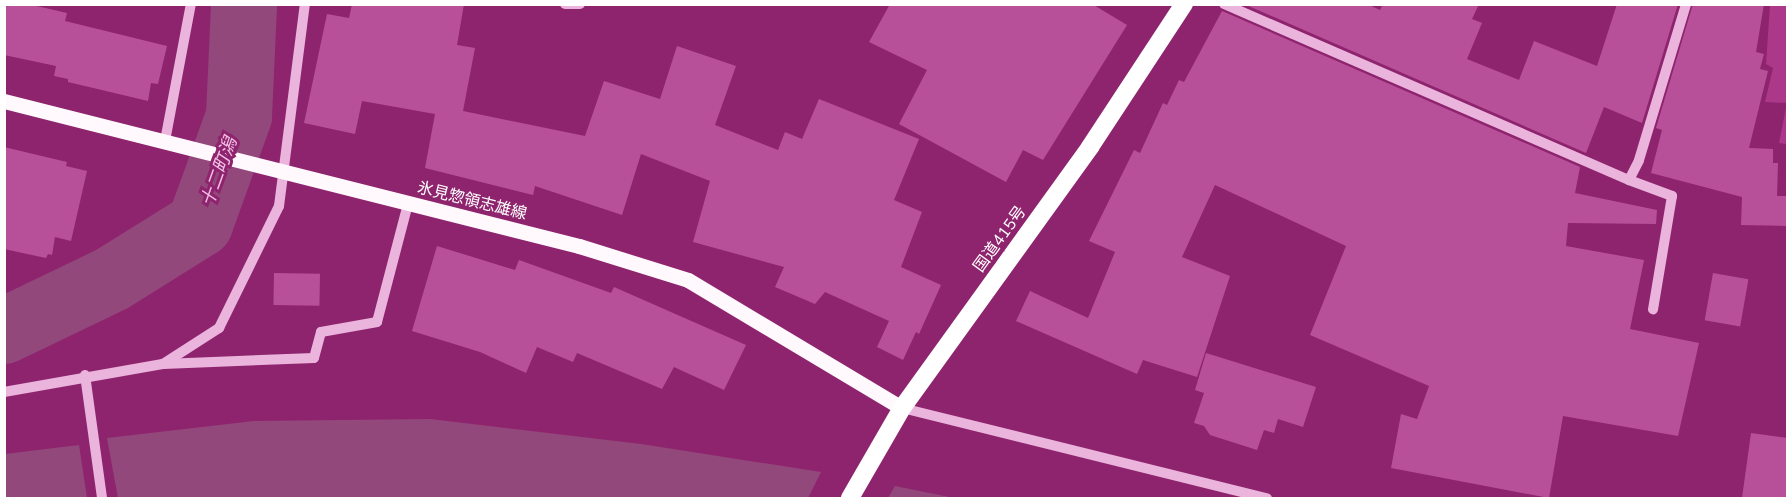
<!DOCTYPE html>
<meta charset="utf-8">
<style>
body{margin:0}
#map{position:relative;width:1792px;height:503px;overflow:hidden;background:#8f246e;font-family:"Nunito Sans","Noto Sans JP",sans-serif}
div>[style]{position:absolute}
.green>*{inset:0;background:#ac388a}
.water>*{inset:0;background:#93487c}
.river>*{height:66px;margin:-33px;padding:0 33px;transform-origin:33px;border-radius:33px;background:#93487c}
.building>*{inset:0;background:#b75099;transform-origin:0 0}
.minor>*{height:10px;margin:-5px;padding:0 5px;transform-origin:5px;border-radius:5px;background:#ebb4dc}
.major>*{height:15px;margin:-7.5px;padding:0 7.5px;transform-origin:7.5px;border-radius:7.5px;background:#fff9fd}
.highway>*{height:18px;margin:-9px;padding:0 9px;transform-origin:9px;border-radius:9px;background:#fff}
span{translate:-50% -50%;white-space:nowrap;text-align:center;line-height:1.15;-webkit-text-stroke:6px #8f246e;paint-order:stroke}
.street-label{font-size:16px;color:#fff}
.water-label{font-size:18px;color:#f2c0e4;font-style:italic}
.frame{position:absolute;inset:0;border:6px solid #fff;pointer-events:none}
</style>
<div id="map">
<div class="green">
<i style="clip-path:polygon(1770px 5px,1787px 5px,1787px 144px,1779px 143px,1787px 103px,1765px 102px,1773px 68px,1766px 64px)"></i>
</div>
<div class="water">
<i style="clip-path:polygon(430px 419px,641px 444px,821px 472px,808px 498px,118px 498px,107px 438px,254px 421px)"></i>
<i style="clip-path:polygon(79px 445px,87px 498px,5px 498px,5px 454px)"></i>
<i style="clip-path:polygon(895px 486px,954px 498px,888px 498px)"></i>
</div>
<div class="river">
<i style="left:4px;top:331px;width:120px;rotate:-25.7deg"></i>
<i style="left:112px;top:279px;width:104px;rotate:-32deg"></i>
<i style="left:200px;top:224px;width:115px;rotate:-70.1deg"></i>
<i style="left:239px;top:116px;width:112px;rotate:-87.4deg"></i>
</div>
<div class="building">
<i style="clip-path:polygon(4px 4px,28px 4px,67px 13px,65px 21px,167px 46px,158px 84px,151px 83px,148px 101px,68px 82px,68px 79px,54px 76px,56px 66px,4px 55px)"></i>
<i style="clip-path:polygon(352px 4px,464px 4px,457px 45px,475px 48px,463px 111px,585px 136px,604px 81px,660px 99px,677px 46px,736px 66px,715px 125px,778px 150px,785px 132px,802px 139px,819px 99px,919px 139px,894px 200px,922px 212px,901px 267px,941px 285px,919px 334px,916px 332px,903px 360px,877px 347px,889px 321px,825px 292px,815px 304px,775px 287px,784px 267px,693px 242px,710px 181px,641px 154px,622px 215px,535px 186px,533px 195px,425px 168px,435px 114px,362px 101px,355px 134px,304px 123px,327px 14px,349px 18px)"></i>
<i style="clip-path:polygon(890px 4px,1092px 4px,1127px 25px,1043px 160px,1023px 150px,1006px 182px,899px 124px,927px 70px,869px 42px)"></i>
<i style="clip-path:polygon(1244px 4px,1367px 4px,1380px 10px,1383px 4px,1479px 4px,1472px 19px,1482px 23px,1467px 59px,1519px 80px,1534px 41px,1597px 66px,1617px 4px,1678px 4px,1642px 123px,1604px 107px,1586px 153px)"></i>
<i style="clip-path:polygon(1693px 4px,1764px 4px,1756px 52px,1764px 54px,1760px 69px,1768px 71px,1749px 148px,1773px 149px,1773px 163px,1778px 163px,1777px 196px,1788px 196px,1788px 226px,1741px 225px,1742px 197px,1651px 173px,1662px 130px,1656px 128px)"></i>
<i style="clip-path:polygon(1222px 11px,1580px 167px,1575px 193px,1657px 210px,1656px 224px,1568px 223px,1566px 246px,1644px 260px,1630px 329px,1699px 343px,1678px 436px,1563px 416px,1549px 498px,1391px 468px,1401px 414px,1417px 419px,1429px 386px,1310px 335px,1346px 246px,1215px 185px,1182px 257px,1230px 276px,1197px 377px,1143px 360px,1137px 374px,1016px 321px,1030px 291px,1088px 318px,1115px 252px,1089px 241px,1134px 150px,1140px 153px,1163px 103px,1167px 105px,1179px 80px,1184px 82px)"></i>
<i style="clip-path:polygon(4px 147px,67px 162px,66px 166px,87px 171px,71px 241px,55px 237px,52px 255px,48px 254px,46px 258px,4px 249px)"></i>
<i style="clip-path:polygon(437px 246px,515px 270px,519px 260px,611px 293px,614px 287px,746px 345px,724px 390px,674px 367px,662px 389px,577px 353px,573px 362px,537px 347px,526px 373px,480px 352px,412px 331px)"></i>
<i style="left:274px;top:273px;width:46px;height:32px;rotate:1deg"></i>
<i style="left:1713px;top:273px;width:36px;height:48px;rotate:10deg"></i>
<i style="clip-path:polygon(1206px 353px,1316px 387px,1303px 427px,1278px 419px,1274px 433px,1264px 430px,1257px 450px,1210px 435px,1204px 426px,1194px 423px,1204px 393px,1195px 390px)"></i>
<i style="clip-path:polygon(1751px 433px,1788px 438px,1788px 498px,1742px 498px)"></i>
</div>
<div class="minor">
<i style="left:565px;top:4px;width:15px"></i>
<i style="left:1224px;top:4px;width:442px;rotate:23.5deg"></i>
<i style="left:1629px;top:180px;width:22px;rotate:-63deg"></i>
<i style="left:1639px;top:160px;width:163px;rotate:-73.2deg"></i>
<i style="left:165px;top:141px;width:139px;rotate:-79.3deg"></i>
<i style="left:1629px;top:180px;width:46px;rotate:20.4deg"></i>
<i style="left:1672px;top:196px;width:115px;rotate:99.5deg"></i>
<i style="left:163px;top:364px;width:151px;rotate:-2.3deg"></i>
<i style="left:314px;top:358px;width:27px;rotate:-75deg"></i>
<i style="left:321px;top:332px;width:57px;rotate:-10.1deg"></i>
<i style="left:377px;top:322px;width:122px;rotate:-75.3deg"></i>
<i style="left:85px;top:375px;width:124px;rotate:82.1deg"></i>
<i style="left:4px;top:392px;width:161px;rotate:-10deg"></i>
<i style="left:163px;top:364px;width:67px;rotate:-32.7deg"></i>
<i style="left:219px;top:328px;width:136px;rotate:-63.8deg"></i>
<i style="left:279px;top:206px;width:204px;rotate:-82.7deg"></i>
<i style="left:902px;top:408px;width:376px;rotate:13.9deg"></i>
</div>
<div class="major">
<i style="left:4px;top:101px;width:593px;rotate:14.15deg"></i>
<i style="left:579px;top:246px;width:114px;rotate:17.3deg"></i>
<i style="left:688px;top:280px;width:249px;rotate:30.9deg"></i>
</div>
<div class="highway">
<i style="left:850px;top:498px;width:104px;rotate:-60deg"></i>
<i style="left:902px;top:408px;width:322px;rotate:-54.2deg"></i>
<i style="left:1090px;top:147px;width:171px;rotate:-56.7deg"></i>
</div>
<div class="street-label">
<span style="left:472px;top:201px;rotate:14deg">氷見惣領志雄線</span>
<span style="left:1000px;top:239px;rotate:-54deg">国道415号</span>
</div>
<div class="water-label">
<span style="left:219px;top:172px;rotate:-70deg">十二町潟</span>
</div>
<div class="frame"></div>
</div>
